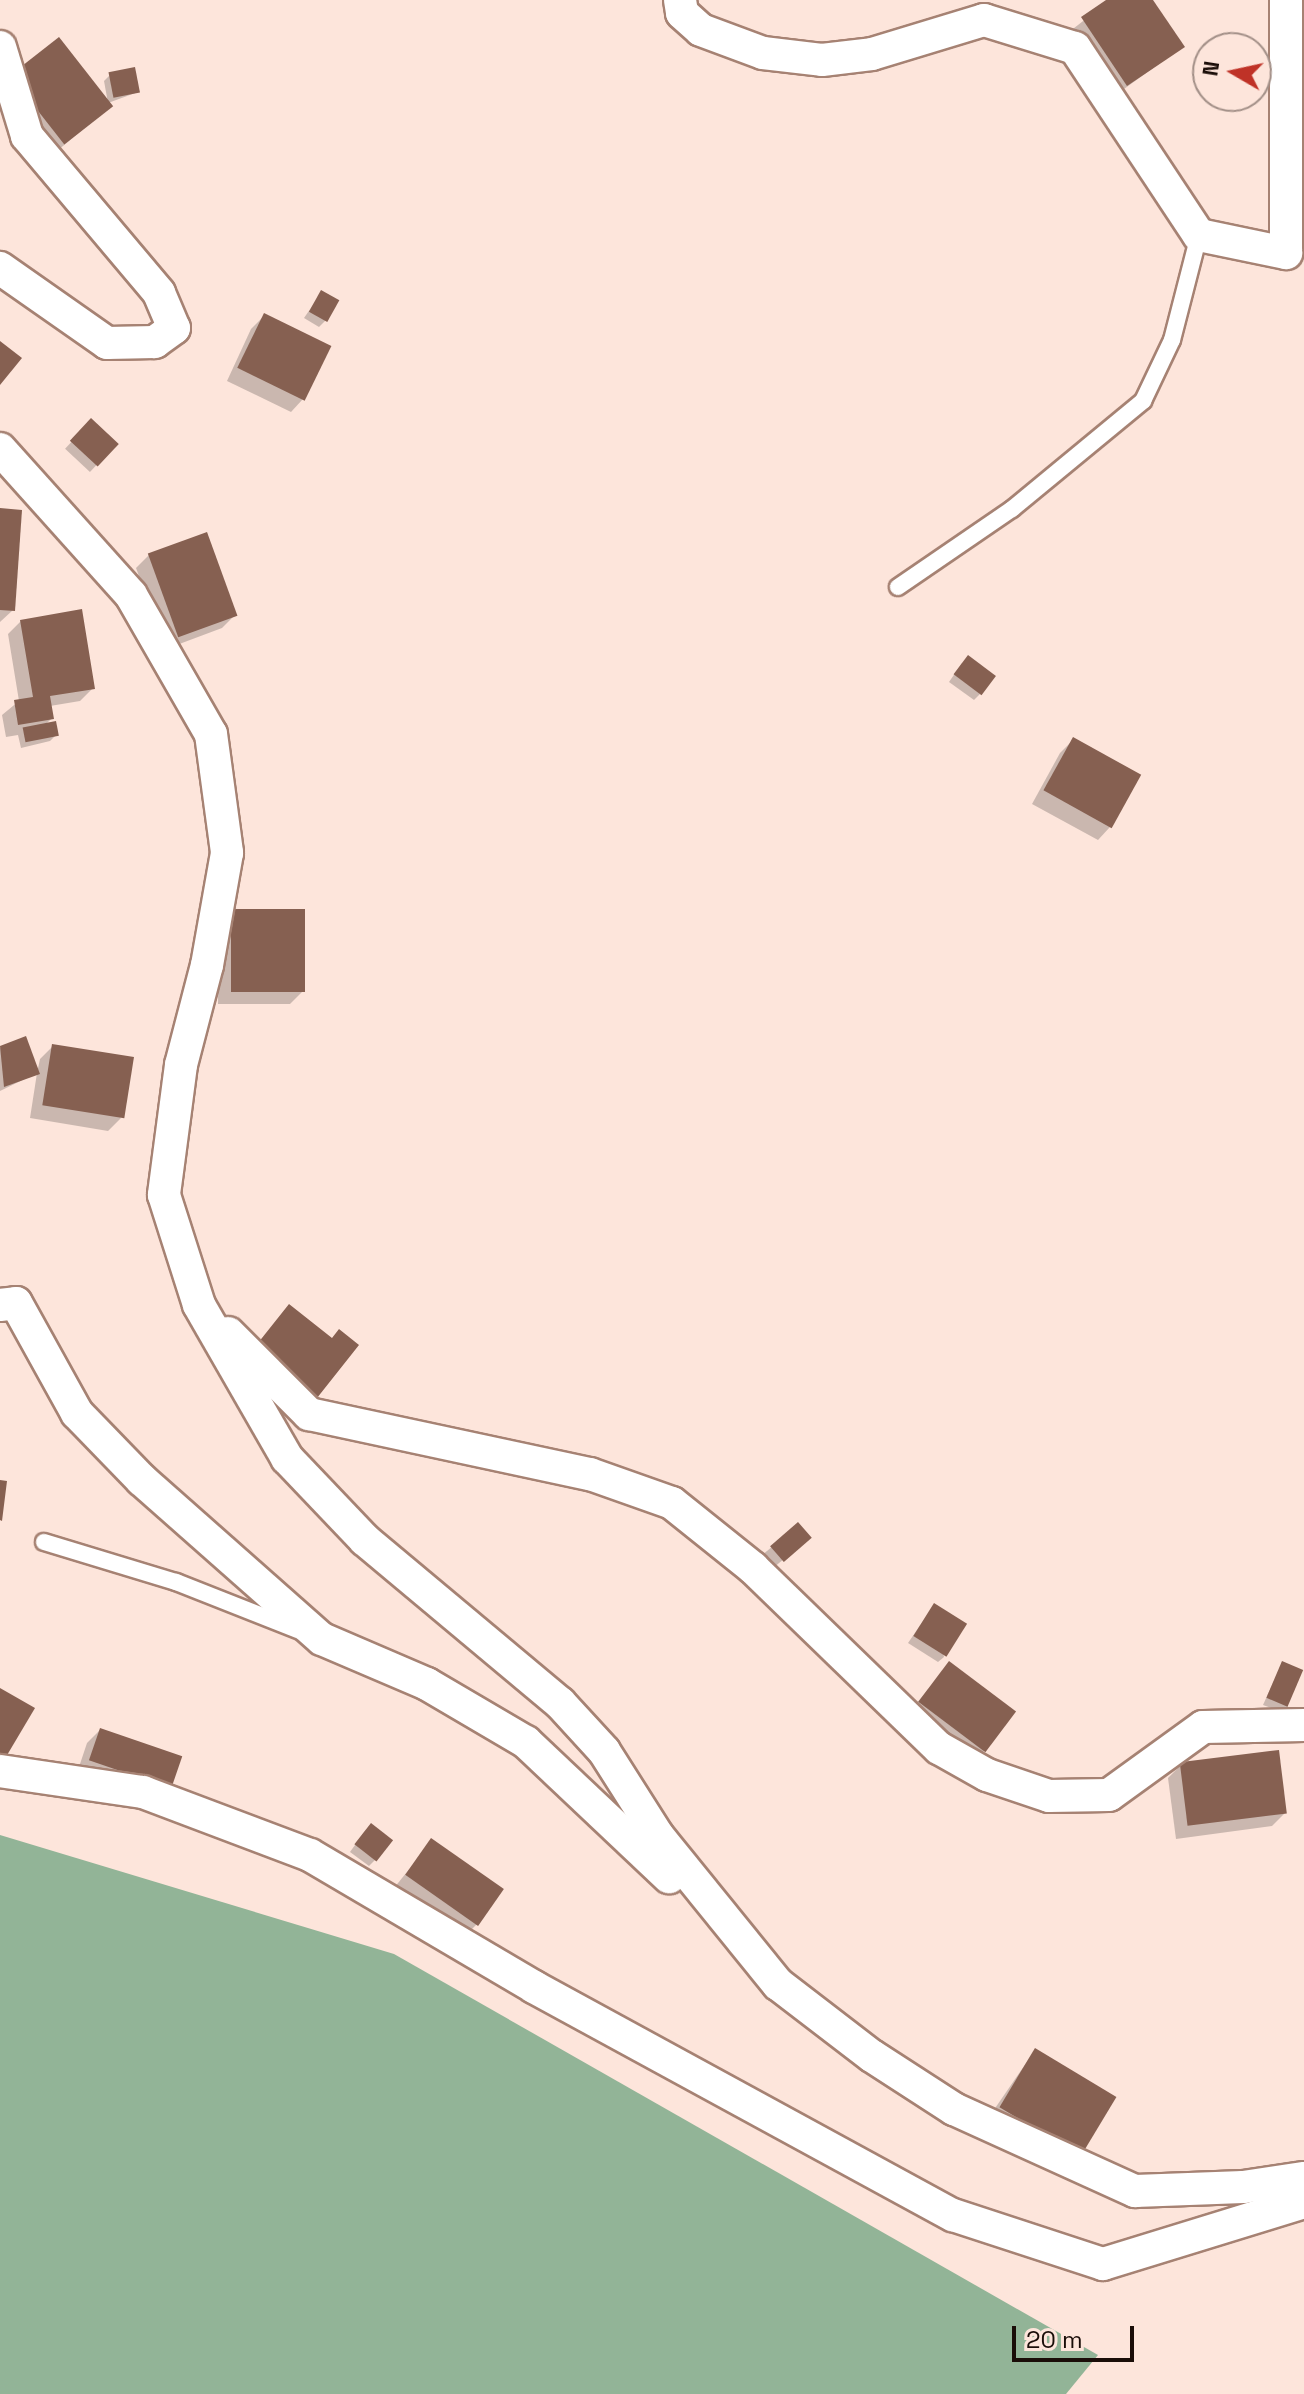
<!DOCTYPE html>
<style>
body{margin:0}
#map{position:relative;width:1304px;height:2394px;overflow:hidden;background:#fde5db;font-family:"Space Grotesk",sans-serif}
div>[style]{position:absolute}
.forest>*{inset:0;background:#92b497}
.shadow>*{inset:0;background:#0003;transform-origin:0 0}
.building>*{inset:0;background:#866051;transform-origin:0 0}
.roads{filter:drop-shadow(2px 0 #a68273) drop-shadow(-2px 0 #a68273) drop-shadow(0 2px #a68273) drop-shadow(0 -2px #a68273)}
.service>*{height:16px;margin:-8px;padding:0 8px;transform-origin:8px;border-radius:8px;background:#fff}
.minor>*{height:32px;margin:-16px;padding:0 16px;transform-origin:16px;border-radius:16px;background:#fff}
span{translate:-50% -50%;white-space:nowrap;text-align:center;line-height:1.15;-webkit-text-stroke:7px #fde5db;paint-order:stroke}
.north{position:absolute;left:1192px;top:32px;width:80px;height:80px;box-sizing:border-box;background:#fde5db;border:2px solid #a28f87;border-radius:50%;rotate:279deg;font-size:22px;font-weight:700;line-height:32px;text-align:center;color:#1a0d08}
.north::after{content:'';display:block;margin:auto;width:28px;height:36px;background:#bf3227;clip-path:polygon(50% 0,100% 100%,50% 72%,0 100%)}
.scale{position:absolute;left:1012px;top:2326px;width:122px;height:36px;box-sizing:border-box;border:4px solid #1a0d08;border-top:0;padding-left:10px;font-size:24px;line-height:28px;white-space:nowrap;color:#1a0d08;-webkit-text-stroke:6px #fde5db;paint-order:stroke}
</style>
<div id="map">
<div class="forest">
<i style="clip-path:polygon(0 1835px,394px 1954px,1098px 2355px,1066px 2394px,0 2394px)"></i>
</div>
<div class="shadow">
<i style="clip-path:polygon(1110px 0,1150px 0,1182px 47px,1113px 97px,1069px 32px)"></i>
<i style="clip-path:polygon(110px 75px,138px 92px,108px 103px,104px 81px)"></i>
<i style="clip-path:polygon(12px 77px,111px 106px,51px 156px)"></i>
<i style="clip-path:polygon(322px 292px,325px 321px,319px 327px,304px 318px)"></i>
<i style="clip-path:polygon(264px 316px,303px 399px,291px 412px,227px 381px,251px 329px)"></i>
<i style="left:91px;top:421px;width:34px;height:38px;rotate:43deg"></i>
<i style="clip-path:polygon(0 510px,13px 610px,0 622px)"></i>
<i style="clip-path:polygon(149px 555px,235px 615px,222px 628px,166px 649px,136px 568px)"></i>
<i style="clip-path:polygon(21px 621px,93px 688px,80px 701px,50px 706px,52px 718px,45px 725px,56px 735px,50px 741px,21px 748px,18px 735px,6px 737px,2px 715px,19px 701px,8px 634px)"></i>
<i style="clip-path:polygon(962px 663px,980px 694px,974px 700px,949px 682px)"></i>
<i style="clip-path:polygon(1073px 740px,1110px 827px,1098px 840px,1032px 804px,1060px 753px)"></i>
<i style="clip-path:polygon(232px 911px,303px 991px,290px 1004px,218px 1004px,219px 924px)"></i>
<i style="clip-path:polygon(25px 1039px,37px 1073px,40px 1059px,53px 1046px,121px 1118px,108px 1131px,30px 1118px,37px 1073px,0 1091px,0 1048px)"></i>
<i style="left:798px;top:1525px;width:17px;height:44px;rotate:50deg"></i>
<i style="clip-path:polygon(934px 1605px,944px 1657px,938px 1662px,908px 1643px)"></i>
<i style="clip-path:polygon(1282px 1663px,1288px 1706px,1282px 1712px,1263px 1705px)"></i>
<i style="clip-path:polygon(949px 1664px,984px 1751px,971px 1764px,907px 1715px)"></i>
<i style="clip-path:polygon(100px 1730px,169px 1786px,77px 1773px,87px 1743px)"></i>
<i style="clip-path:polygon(1181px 1765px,1285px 1813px,1272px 1826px,1176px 1839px,1168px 1778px)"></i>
<i style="clip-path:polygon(365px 1831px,375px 1860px,369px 1866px,350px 1852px)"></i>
<i style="clip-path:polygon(432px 1841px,477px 1924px,464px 1937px,394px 1888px)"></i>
<i style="clip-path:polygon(1035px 2050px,1079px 2154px,987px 2120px)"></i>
</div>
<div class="building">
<i style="clip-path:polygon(1106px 0,1153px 0,1185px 47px,1127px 86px,1081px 17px)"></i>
<i style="left:59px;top:37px;width:88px;height:62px;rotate:52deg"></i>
<i style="left:135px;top:67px;width:26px;height:27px;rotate:79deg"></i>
<i style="left:321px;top:290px;width:21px;height:25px;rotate:29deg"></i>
<i style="left:264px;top:313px;width:75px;height:61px;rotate:26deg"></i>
<i style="clip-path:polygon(0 341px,22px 358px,0 385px)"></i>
<i style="left:91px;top:418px;width:38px;height:31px;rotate:43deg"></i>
<i style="clip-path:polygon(0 508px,22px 510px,15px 611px,0 610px)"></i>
<i style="left:207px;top:532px;width:89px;height:63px;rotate:70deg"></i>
<i style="clip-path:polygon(82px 609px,95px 689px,50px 696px,54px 719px,18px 725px,14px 700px,33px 697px,20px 620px)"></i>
<i style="left:968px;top:655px;width:35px;height:24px;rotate:37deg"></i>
<i style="left:56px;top:721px;width:15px;height:34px;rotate:79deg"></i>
<i style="left:1073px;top:737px;width:78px;height:61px;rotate:29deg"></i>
<i style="left:231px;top:909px;width:74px;height:83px"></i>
<i style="clip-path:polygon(26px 1036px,40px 1074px,4px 1087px,0 1046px)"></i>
<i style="left:52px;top:1044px;width:83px;height:62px;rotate:9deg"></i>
<i style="clip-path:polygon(289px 1304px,332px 1338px,339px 1329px,359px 1345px,317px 1398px,254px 1348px)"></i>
<i style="clip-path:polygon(0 1480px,7px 1481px,2px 1521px,0 1520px)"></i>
<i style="left:798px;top:1522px;width:21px;height:37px;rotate:49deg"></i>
<i style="left:934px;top:1603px;width:39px;height:39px;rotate:32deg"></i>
<i style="left:949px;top:1661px;width:84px;height:51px;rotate:37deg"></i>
<i style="left:1282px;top:1661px;width:23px;height:40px;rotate:23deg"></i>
<i style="clip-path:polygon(0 1688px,35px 1708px,0 1767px)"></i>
<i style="left:100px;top:1728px;width:87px;height:34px;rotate:19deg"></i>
<i style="left:1279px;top:1750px;width:64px;height:100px;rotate:83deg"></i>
<i style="left:371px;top:1823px;width:28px;height:27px;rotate:38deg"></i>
<i style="left:431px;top:1838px;width:89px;height:45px;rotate:35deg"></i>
<i style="left:1035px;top:2048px;width:95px;height:69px;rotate:31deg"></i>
</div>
<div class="roads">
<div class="service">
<i style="left:898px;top:587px;width:138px;rotate:-34.4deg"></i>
<i style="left:1012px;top:509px;width:170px;rotate:-39.5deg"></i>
<i style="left:1143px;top:401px;width:68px;rotate:-64.6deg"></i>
<i style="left:1172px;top:340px;width:108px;rotate:-75.6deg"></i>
<i style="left:44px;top:1542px;width:138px;rotate:16.9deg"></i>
<i style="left:176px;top:1582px;width:131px;rotate:21.5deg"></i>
</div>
<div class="minor">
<i style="left:680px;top:0;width:13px;rotate:81deg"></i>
<i style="left:682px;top:13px;width:25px;rotate:42deg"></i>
<i style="left:701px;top:30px;width:66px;rotate:20.4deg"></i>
<i style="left:763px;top:53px;width:59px;rotate:6.8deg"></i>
<i style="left:822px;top:60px;width:50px;rotate:-6.8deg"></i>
<i style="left:872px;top:54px;width:117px;rotate:-16.9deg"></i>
<i style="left:984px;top:20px;width:95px;rotate:17.1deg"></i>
<i style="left:1075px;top:48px;width:224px;rotate:56.5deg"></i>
<i style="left:1199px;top:235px;width:89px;rotate:11.7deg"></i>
<i style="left:1286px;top:253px;width:253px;rotate:-90deg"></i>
<i style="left:0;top:47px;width:93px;rotate:73.1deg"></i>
<i style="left:27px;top:136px;width:205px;rotate:49.9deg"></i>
<i style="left:159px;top:293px;width:38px;rotate:67deg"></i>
<i style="left:174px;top:328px;width:24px;rotate:144deg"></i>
<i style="left:155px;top:342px;width:48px;rotate:178.8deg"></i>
<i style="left:107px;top:343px;width:131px;rotate:-145deg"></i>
<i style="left:0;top:449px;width:196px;rotate:48.1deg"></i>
<i style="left:131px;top:595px;width:160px;rotate:60.1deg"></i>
<i style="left:211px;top:734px;width:120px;rotate:82.3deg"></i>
<i style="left:227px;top:853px;width:114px;rotate:100.1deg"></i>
<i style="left:207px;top:965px;width:103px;rotate:104.6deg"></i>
<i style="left:181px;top:1065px;width:131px;rotate:97.5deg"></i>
<i style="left:164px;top:1195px;width:115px;rotate:72.3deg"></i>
<i style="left:199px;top:1305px;width:177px;rotate:60.1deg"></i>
<i style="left:287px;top:1458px;width:113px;rotate:46.4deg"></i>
<i style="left:365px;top:1540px;width:254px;rotate:39.9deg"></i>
<i style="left:560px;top:1703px;width:65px;rotate:47.5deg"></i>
<i style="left:604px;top:1751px;width:101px;rotate:57.6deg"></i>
<i style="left:658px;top:1836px;width:191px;rotate:51deg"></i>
<i style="left:778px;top:1984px;width:118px;rotate:37.5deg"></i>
<i style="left:872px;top:2056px;width:98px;rotate:32.9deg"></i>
<i style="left:954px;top:2109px;width:199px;rotate:24.4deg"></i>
<i style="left:1135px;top:2191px;width:108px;rotate:-2.1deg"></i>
<i style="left:1243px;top:2187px;width:62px;rotate:-8.4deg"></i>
<i style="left:0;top:1305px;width:16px;rotate:-7deg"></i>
<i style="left:16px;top:1303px;width:126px;rotate:61deg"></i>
<i style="left:77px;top:1413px;width:93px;rotate:45.9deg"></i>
<i style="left:142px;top:1480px;width:240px;rotate:41.5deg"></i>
<i style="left:322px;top:1639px;width:114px;rotate:23.2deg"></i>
<i style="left:427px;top:1684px;width:115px;rotate:30.4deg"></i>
<i style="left:526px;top:1742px;width:197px;rotate:43.4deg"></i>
<i style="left:228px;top:1333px;width:115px;rotate:45deg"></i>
<i style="left:309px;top:1414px;width:287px;rotate:12.1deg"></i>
<i style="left:590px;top:1474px;width:87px;rotate:19.5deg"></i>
<i style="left:672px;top:1503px;width:104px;rotate:38.7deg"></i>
<i style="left:753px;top:1568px;width:259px;rotate:44.1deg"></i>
<i style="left:939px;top:1748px;width:55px;rotate:29.4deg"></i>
<i style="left:987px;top:1775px;width:65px;rotate:18.7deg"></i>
<i style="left:1049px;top:1796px;width:60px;rotate:-1deg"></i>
<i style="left:1109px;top:1795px;width:116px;rotate:-35.9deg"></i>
<i style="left:1203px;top:1727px;width:101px;rotate:-1.1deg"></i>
<i style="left:0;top:1771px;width:145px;rotate:8.4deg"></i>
<i style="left:143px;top:1792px;width:178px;rotate:20.7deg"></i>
<i style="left:310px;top:1855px;width:260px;rotate:30.5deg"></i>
<i style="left:534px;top:1987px;width:477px;rotate:28.6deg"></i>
<i style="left:953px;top:2215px;width:158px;rotate:18.1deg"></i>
<i style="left:1103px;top:2264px;width:210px;rotate:-17.1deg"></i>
</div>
</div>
<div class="north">N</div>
<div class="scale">20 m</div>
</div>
